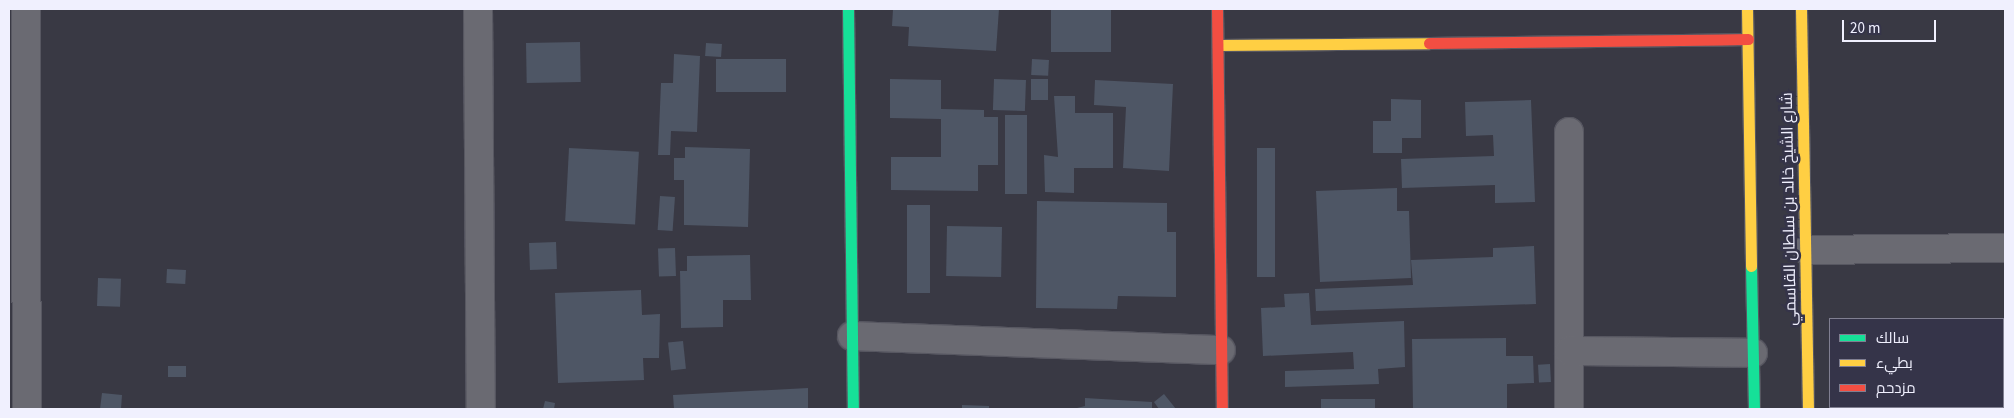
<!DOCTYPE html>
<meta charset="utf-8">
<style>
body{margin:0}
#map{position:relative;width:2014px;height:418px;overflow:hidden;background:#393944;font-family:"Source Sans 3",Cairo,sans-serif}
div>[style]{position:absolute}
.building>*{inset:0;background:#4e5665;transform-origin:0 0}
.roads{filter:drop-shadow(1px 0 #575761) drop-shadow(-1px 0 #575761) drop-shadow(0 1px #575761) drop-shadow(0 -1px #575761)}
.street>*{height:28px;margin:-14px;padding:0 14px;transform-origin:14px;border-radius:14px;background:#6a6a72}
.fast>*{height:11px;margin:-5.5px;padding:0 5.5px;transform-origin:5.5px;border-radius:5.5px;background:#16e098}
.slow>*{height:11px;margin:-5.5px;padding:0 5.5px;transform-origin:5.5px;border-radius:5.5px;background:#ffcf43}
.jam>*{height:11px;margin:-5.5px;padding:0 5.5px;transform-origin:5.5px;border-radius:5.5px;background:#f24e42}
span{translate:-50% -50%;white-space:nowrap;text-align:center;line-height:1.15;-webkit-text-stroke:5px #353449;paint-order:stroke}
.street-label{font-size:16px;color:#f0f0fe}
.frame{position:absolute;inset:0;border:10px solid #f0f0fe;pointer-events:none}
.legend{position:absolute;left:1829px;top:318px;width:175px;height:90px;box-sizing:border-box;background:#353449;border:1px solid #807f91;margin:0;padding:6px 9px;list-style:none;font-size:15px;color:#f0f0fe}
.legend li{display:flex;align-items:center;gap:10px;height:25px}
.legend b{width:25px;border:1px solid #807f91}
.scale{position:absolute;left:1842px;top:20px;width:94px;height:22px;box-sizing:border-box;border:2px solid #f0f0fe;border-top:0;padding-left:6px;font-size:15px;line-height:18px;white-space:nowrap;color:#f0f0fe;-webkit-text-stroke:4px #353449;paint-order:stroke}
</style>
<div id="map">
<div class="building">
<i style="clip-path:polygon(893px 9px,999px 9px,996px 51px,908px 46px,909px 27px,892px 26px)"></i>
<i style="left:1051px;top:9px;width:60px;height:43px"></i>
<i style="left:580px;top:42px;width:40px;height:54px;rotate:89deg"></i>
<i style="left:706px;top:43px;width:16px;height:13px;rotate:4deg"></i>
<i style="clip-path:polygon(674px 54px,700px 56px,697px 132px,671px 131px,670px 155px,658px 155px,661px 83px,673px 83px)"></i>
<i style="left:786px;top:59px;width:33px;height:70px;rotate:90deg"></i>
<i style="left:1032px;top:59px;width:17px;height:16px;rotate:3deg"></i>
<i style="clip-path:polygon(890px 79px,941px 80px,941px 109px,984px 110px,984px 117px,998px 117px,998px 165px,978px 165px,978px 191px,891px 190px,891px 157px,941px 157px,941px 119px,890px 118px)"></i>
<i style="left:994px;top:79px;width:32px;height:31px;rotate:2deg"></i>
<i style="left:1031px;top:79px;width:17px;height:21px"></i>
<i style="clip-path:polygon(1095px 80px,1173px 84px,1169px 171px,1123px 168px,1126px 107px,1094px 105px)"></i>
<i style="clip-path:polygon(1054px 96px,1075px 96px,1075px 113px,1113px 113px,1113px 168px,1074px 168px,1074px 193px,1045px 192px,1044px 155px,1058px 157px)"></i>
<i style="clip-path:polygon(1391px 99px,1421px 100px,1421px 138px,1402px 138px,1402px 153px,1373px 153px,1373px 121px,1391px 121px)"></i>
<i style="clip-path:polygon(1531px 100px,1535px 202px,1495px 203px,1495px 185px,1402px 188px,1401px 159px,1494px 156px,1493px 135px,1466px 136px,1465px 102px)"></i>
<i style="left:1005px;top:115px;width:22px;height:79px"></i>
<i style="clip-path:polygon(685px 147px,750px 149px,748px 227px,684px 225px,684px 180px,674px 180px,674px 158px,685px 158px)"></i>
<i style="left:569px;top:148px;width:70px;height:73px;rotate:3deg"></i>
<i style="left:1257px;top:148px;width:18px;height:129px"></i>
<i style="clip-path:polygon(1397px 188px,1397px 211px,1409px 211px,1411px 278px,1320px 282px,1316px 191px)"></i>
<i style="left:660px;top:196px;width:15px;height:34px;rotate:4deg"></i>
<i style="clip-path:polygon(1037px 201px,1167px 203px,1167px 232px,1176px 232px,1176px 297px,1118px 296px,1117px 309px,1036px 308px)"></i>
<i style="left:907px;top:205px;width:23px;height:88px"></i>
<i style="left:947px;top:226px;width:55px;height:50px;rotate:1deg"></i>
<i style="left:556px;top:242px;width:27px;height:27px;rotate:88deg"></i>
<i style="clip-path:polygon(1534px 246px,1536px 304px,1316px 311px,1315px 289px,1413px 285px,1411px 260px,1493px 257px,1493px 248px)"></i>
<i style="left:675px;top:248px;width:28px;height:17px;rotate:88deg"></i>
<i style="clip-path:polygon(750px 255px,751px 300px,723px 300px,723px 327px,681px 328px,680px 271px,687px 271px,687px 256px)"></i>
<i style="left:167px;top:269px;width:19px;height:14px;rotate:3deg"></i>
<i style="left:98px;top:278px;width:23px;height:28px;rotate:2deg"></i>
<i style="clip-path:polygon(641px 290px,642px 315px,660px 314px,659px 358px,643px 358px,644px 380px,558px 383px,555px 293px)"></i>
<i style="clip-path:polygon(1309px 293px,1311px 325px,1404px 321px,1405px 367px,1378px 369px,1379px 384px,1285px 387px,1285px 371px,1354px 369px,1353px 352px,1263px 356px,1261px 308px,1285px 307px,1284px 294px)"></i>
<i style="clip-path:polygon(1506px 338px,1506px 356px,1533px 356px,1534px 383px,1507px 384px,1507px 409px,1413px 409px,1412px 339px)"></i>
<i style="left:683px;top:341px;width:28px;height:15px;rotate:84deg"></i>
<i style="left:1550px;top:364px;width:18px;height:12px;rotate:87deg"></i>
<i style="left:168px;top:366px;width:18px;height:11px"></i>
<i style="clip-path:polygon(808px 388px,808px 409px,674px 409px,673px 395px)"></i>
<i style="clip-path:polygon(102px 393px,122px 395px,121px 409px,100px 409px)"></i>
<i style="clip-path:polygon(1164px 394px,1176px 409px,1159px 409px,1154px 402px)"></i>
<i style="clip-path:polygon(1085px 398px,1152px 402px,1152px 409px,1073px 409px,1085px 406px)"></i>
<i style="left:1321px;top:399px;width:54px;height:10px"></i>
<i style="clip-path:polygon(545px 401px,555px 403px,554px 409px,543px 409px)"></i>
<i style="clip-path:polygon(962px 405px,989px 406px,989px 409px,962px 409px)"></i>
</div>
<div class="roads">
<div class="street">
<i style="left:26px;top:9px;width:400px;rotate:89.9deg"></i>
<i style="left:478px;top:9px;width:400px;rotate:89.6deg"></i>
<i style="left:1569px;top:132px;width:277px;rotate:90deg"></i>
<i style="left:1807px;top:250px;width:198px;rotate:-0.6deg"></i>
<i style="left:852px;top:336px;width:369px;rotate:2.2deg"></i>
<i style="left:1569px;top:351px;width:184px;rotate:0.6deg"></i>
</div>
<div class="fast">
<i style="left:848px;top:9px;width:400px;rotate:89.3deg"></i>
<i style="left:1751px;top:266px;width:143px;rotate:88.8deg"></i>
</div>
<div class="slow">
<i style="left:1747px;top:9px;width:257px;rotate:89.1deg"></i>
<i style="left:1801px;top:9px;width:400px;rotate:89deg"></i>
<i style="left:1218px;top:45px;width:211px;rotate:-0.5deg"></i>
</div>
<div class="jam">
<i style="left:1217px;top:9px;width:400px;rotate:89.3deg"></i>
<i style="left:1429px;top:43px;width:319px;rotate:-0.7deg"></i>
</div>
</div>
<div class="street-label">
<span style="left:1789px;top:209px;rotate:-91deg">شارع الشيخ خالد بن سلطان القاسمي</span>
</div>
<div class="frame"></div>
<ul class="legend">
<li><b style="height:6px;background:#16e098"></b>سالك</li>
<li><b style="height:6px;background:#ffcf43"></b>بطيء</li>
<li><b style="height:6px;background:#f24e42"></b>مزدحم</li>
</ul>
<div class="scale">20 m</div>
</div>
